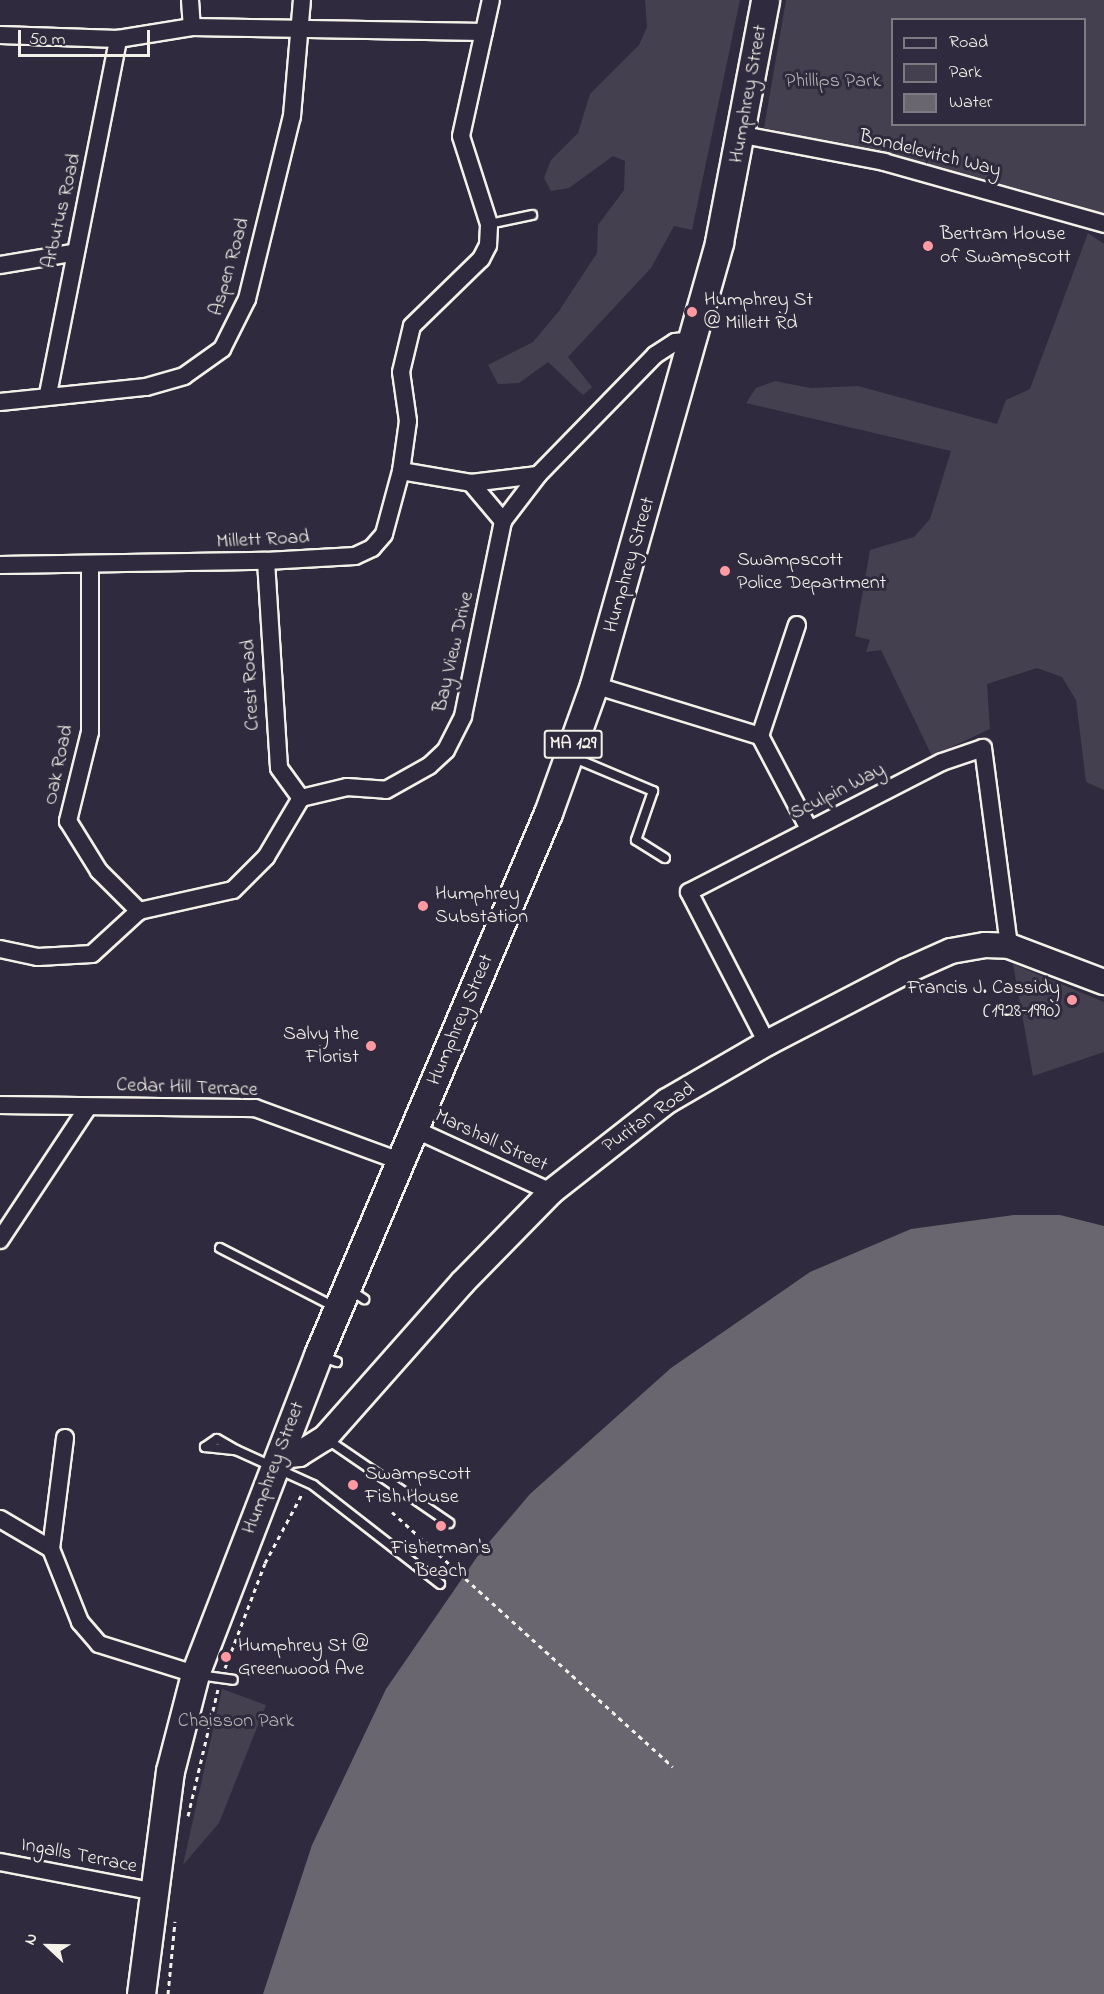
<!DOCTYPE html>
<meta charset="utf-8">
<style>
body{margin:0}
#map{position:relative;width:1104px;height:1994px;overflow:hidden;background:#2f2a3d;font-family:"Indie Flower",sans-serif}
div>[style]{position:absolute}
.green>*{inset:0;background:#454050}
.water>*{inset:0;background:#6a6670}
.path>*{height:3px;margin-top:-1.5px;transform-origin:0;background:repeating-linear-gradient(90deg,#f4f1e8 0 4.5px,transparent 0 9px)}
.roads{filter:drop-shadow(2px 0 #f4f1e8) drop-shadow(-2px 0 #f4f1e8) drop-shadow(0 2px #f4f1e8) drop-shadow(0 -2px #f4f1e8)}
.lane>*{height:8px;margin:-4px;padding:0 4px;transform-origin:4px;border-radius:4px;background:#2f2a3d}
.street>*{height:16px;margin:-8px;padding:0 8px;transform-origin:8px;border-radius:8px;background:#2f2a3d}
.secondary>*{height:24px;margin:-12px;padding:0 12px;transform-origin:12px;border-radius:12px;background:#2f2a3d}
.primary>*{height:27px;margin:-13.5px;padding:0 13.5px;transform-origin:13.5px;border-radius:13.5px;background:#2f2a3d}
.dots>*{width:16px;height:16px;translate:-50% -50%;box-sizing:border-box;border:3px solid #2f2a3d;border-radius:50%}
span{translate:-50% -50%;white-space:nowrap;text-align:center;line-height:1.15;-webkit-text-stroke:6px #2f2a3d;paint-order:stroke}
.shield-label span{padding:2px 4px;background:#2f2a3d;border:2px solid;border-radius:4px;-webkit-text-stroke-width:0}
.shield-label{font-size:18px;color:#f4f1e8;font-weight:700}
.park-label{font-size:20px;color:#b7b3b3}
.street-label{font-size:20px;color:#f4f1e8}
.poi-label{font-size:20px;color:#f4f1e8}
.left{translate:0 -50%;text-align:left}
.right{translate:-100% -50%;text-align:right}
.legend{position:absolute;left:891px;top:18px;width:195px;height:108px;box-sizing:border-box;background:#2f2a3d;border:2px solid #7e7a81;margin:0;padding:8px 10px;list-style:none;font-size:18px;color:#f4f1e8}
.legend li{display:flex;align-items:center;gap:12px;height:30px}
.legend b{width:30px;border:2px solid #7e7a81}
.north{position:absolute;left:18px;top:1916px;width:60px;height:60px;-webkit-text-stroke:4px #2f2a3d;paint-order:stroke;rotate:292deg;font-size:16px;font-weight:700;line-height:24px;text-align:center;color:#f4f1e8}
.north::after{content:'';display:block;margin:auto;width:21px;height:27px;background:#f4f1e8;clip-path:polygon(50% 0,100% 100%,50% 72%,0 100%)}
.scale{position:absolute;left:18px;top:30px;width:132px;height:27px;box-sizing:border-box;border:3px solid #f4f1e8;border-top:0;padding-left:8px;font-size:18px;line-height:21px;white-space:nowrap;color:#f4f1e8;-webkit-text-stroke:4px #2f2a3d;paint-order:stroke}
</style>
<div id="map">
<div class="green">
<i style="clip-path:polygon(645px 0,740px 0,692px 230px,674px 226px,651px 268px,568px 357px,592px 387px,583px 395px,548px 362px,519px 383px,498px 384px,488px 365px,533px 342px,559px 311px,597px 253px,598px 225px,624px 190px,625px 161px,613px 156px,569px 188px,551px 191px,544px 178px,551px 160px,578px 133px,590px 94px,639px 45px,647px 27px)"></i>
<i style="clip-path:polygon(evenodd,786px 0,1104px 0,1104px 217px,1074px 204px,896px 156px,764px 128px,786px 0,892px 20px,1084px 20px,1084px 124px,892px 124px,892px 20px)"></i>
<i style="clip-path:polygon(1088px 233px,1104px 244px,1104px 790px,1086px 782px,1076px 700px,1062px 677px,1037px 668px,987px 684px,990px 729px,932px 756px,881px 650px,866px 652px,870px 640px,855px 636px,870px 550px,914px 537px,930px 519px,951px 451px,746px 403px,756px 388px,775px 381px,810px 388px,858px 386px,997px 424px,1006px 400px,1030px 389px)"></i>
<i style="clip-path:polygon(1013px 964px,1104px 1002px,1104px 1052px,1033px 1076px)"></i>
<i style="clip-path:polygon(222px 1689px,266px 1705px,219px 1823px,183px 1865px)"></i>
</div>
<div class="water">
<i style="clip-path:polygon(1014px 1215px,1060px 1215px,1104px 1226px,1104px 1994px,263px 1994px,312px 1845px,386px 1689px,479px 1554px,530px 1494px,671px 1368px,810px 1272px,911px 1229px)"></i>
</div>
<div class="path">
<i style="left:392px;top:1512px;width:379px;rotate:42.2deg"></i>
<i style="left:225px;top:1668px;width:112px;rotate:-69.1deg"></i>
<i style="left:265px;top:1563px;width:78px;rotate:-61.8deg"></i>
<i style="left:188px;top:1816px;width:130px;rotate:-76.7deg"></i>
<i style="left:168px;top:1994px;width:73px;rotate:-84.5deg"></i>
</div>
<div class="roads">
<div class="lane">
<i style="left:489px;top:224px;width:44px;rotate:-11.8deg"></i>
<i style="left:572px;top:757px;width:88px;rotate:22.8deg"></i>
<i style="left:653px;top:791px;width:52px;rotate:109.1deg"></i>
<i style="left:636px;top:840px;width:34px;rotate:32deg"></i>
<i style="left:220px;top:1248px;width:129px;rotate:27.2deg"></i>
<i style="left:350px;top:1290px;width:17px;rotate:33deg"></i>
<i style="left:321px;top:1356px;width:17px;rotate:21deg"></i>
<i style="left:328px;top:1440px;width:147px;rotate:34.4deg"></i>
<i style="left:205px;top:1447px;width:31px;rotate:6deg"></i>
<i style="left:236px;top:1450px;width:85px;rotate:24.4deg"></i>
<i style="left:313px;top:1485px;width:161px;rotate:37.9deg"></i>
<i style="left:205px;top:1447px;width:14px;rotate:-34deg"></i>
<i style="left:217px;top:1439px;width:22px;rotate:30deg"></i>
<i style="left:199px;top:1675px;width:34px;rotate:8deg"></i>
</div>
<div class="street">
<i style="left:190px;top:0;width:27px;rotate:86deg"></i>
<i style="left:0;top:35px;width:118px;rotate:1.9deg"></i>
<i style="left:118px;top:39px;width:75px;rotate:-9.2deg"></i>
<i style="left:192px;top:27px;width:292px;rotate:1deg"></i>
<i style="left:743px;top:135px;width:144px;rotate:10.8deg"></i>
<i style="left:884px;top:162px;width:229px;rotate:15.7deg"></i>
<i style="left:0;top:265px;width:73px;rotate:-9.5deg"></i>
<i style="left:48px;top:394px;width:362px;rotate:-78.8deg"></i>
<i style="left:0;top:402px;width:147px;rotate:-5.9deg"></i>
<i style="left:146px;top:387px;width:40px;rotate:-16deg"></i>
<i style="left:184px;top:376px;width:47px;rotate:-35.4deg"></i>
<i style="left:222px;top:349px;width:56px;rotate:-63.4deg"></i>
<i style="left:247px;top:299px;width:188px;rotate:-76.2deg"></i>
<i style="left:292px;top:116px;width:116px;rotate:-85.1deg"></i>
<i style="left:401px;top:471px;width:71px;rotate:9.7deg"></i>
<i style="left:471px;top:483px;width:67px;rotate:-6.8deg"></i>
<i style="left:538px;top:475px;width:168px;rotate:-45.7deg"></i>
<i style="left:655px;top:355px;width:24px;rotate:-33deg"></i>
<i style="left:675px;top:342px;width:18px;rotate:-6deg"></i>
<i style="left:471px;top:483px;width:50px;rotate:49.9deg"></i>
<i style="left:266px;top:561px;width:207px;rotate:86.4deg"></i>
<i style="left:279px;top:768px;width:37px;rotate:54deg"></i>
<i style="left:0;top:565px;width:266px;rotate:-0.9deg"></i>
<i style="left:266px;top:561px;width:89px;rotate:-3.2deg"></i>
<i style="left:355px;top:556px;width:19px;rotate:-25deg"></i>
<i style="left:372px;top:548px;width:18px;rotate:-49deg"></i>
<i style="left:384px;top:534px;width:65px;rotate:-74.9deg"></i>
<i style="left:401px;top:471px;width:50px;rotate:-82deg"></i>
<i style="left:408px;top:421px;width:49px;rotate:-98.1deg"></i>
<i style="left:401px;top:372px;width:47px;rotate:-76.6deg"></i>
<i style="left:412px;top:326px;width:96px;rotate:-44.2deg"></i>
<i style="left:481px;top:259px;width:16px;rotate:-63deg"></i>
<i style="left:488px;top:245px;width:21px;rotate:-87deg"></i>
<i style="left:489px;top:224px;width:92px;rotate:-107.7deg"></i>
<i style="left:461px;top:136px;width:139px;rotate:-77.6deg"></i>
<i style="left:90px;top:566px;width:166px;rotate:90deg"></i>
<i style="left:90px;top:732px;width:92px;rotate:103.9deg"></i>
<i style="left:68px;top:821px;width:59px;rotate:58.2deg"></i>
<i style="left:99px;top:871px;width:57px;rotate:45deg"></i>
<i style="left:594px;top:685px;width:174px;rotate:17.1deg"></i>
<i style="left:760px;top:736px;width:105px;rotate:62.2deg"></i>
<i style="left:760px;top:736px;width:117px;rotate:-71.6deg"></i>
<i style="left:0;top:949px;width:39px;rotate:12deg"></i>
<i style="left:38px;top:957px;width:54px;rotate:-3.2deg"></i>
<i style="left:92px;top:954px;width:64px;rotate:-42.5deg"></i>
<i style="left:139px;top:911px;width:96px;rotate:-12.6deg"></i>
<i style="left:233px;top:890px;width:47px;rotate:-45deg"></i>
<i style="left:266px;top:857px;width:69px;rotate:-59.3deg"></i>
<i style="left:301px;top:798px;width:47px;rotate:-13.4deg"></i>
<i style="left:347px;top:787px;width:39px;rotate:4deg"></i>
<i style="left:386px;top:790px;width:49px;rotate:-29.2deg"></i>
<i style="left:429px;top:766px;width:23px;rotate:-43deg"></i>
<i style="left:446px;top:750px;width:38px;rotate:-63deg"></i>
<i style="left:463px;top:716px;width:199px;rotate:-78.4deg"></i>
<i style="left:503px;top:521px;width:58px;rotate:-52.7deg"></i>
<i style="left:767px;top:1043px;width:170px;rotate:-117.3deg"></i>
<i style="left:689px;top:892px;width:284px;rotate:-27.2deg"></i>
<i style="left:942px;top:762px;width:43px;rotate:-18.9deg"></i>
<i style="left:983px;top:748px;width:200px;rotate:82.5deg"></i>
<i style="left:0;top:1105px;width:255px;rotate:0.7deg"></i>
<i style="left:255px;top:1108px;width:154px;rotate:20.1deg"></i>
<i style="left:414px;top:1129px;width:151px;rotate:24.7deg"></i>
<i style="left:0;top:1240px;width:159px;rotate:-56.5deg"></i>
<i style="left:0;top:1519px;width:59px;rotate:30.5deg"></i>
<i style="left:51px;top:1549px;width:79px;rotate:68.3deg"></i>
<i style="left:80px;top:1622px;width:29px;rotate:49deg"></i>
<i style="left:99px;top:1644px;width:101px;rotate:17.4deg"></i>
<i style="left:51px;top:1549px;width:112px;rotate:-82.8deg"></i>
<i style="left:0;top:1862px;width:154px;rotate:10.9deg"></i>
</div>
<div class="secondary">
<i style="left:281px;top:1456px;width:18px;rotate:-6deg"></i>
<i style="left:299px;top:1454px;width:31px;rotate:-32deg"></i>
<i style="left:325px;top:1438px;width:208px;rotate:-48.5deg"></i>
<i style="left:463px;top:1282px;width:126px;rotate:-45.6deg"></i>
<i style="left:551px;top:1192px;width:147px;rotate:-38.1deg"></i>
<i style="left:667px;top:1101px;width:116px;rotate:-30.1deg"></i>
<i style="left:767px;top:1043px;width:157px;rotate:-27.4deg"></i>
<i style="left:906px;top:971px;width:49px;rotate:-24deg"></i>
<i style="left:951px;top:951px;width:35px;rotate:-10deg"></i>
<i style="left:985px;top:945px;width:24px;rotate:2deg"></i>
<i style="left:1009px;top:946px;width:102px;rotate:20.8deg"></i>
</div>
<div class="primary">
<i style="left:141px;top:1994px;width:225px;rotate:-82.6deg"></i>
<i style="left:170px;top:1771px;width:100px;rotate:-75.5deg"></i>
<i style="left:195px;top:1674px;width:342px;rotate:-68.9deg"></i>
<i style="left:318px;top:1355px;width:589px;rotate:-67.01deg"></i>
<i style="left:548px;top:813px;width:136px;rotate:-70.2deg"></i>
<i style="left:594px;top:685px;width:460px;rotate:-74.2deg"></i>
<i style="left:719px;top:242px;width:246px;rotate:-79.2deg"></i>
</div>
</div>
<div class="dots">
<i style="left:928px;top:246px;background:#ff9aa2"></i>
<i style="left:692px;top:312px;background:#ff9aa2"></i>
<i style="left:725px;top:571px;background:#ff9aa2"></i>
<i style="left:423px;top:906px;background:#ff9aa2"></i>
<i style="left:1072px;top:1000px;background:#ff9aa2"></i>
<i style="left:371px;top:1046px;background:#ff9aa2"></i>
<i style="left:353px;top:1485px;background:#ff9aa2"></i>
<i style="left:441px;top:1526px;background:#ff9aa2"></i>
<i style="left:226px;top:1657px;background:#ff9aa2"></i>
</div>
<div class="shield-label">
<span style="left:573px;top:744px">MA 129</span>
</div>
<div class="park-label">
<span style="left:833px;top:81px">Phillips Park</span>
<span style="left:236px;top:1721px">Chaisson Park</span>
</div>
<div class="street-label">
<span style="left:749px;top:94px;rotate:-80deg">Humphrey Street</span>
<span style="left:930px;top:154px;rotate:14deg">Bondelevitch Way</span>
<span style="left:62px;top:211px;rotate:-77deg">Arbutus Road</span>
<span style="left:230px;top:267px;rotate:-74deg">Aspen Road</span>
<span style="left:263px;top:540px;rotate:-3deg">Millett Road</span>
<span style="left:630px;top:565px;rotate:-74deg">Humphrey Street</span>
<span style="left:454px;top:652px;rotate:-77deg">Bay View Drive</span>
<span style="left:251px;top:685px;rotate:-93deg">Crest Road</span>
<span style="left:59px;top:765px;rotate:-78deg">Oak Road</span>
<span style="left:838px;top:792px;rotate:-27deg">Sculpin Way</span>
<span style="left:461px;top:1020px;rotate:-67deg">Humphrey Street</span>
<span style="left:187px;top:1088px;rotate:2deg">Cedar Hill Terrace</span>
<span style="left:649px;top:1118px;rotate:-35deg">Puritan Road</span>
<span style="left:491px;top:1141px;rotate:25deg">Marshall Street</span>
<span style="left:274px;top:1468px;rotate:-69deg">Humphrey Street</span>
<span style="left:79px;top:1856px;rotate:11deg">Ingalls Terrace</span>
</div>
<div class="poi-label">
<span class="left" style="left:940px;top:246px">Bertram House<br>of Swampscott</span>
<span class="left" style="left:704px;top:312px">Humphrey St<br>@ Millett Rd</span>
<span class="left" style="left:737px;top:572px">Swampscott<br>Police Department</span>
<span class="left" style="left:435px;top:906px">Humphrey<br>Substation</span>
<span class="right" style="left:1060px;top:1000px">Francis J. Cassidy<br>(1928–1990)</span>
<span class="right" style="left:359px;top:1046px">Salvy the<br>Florist</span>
<span class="left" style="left:365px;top:1486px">Swampscott<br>Fish House</span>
<span style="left:441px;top:1560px">Fisherman's<br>Beach</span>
<span class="left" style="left:238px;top:1658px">Humphrey St @<br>Greenwood Ave</span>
</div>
<ul class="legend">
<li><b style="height:8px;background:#2f2a3d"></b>Road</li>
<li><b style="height:16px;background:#454050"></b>Park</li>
<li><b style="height:16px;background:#6a6670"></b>Water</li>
</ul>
<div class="north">N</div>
<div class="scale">50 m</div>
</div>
